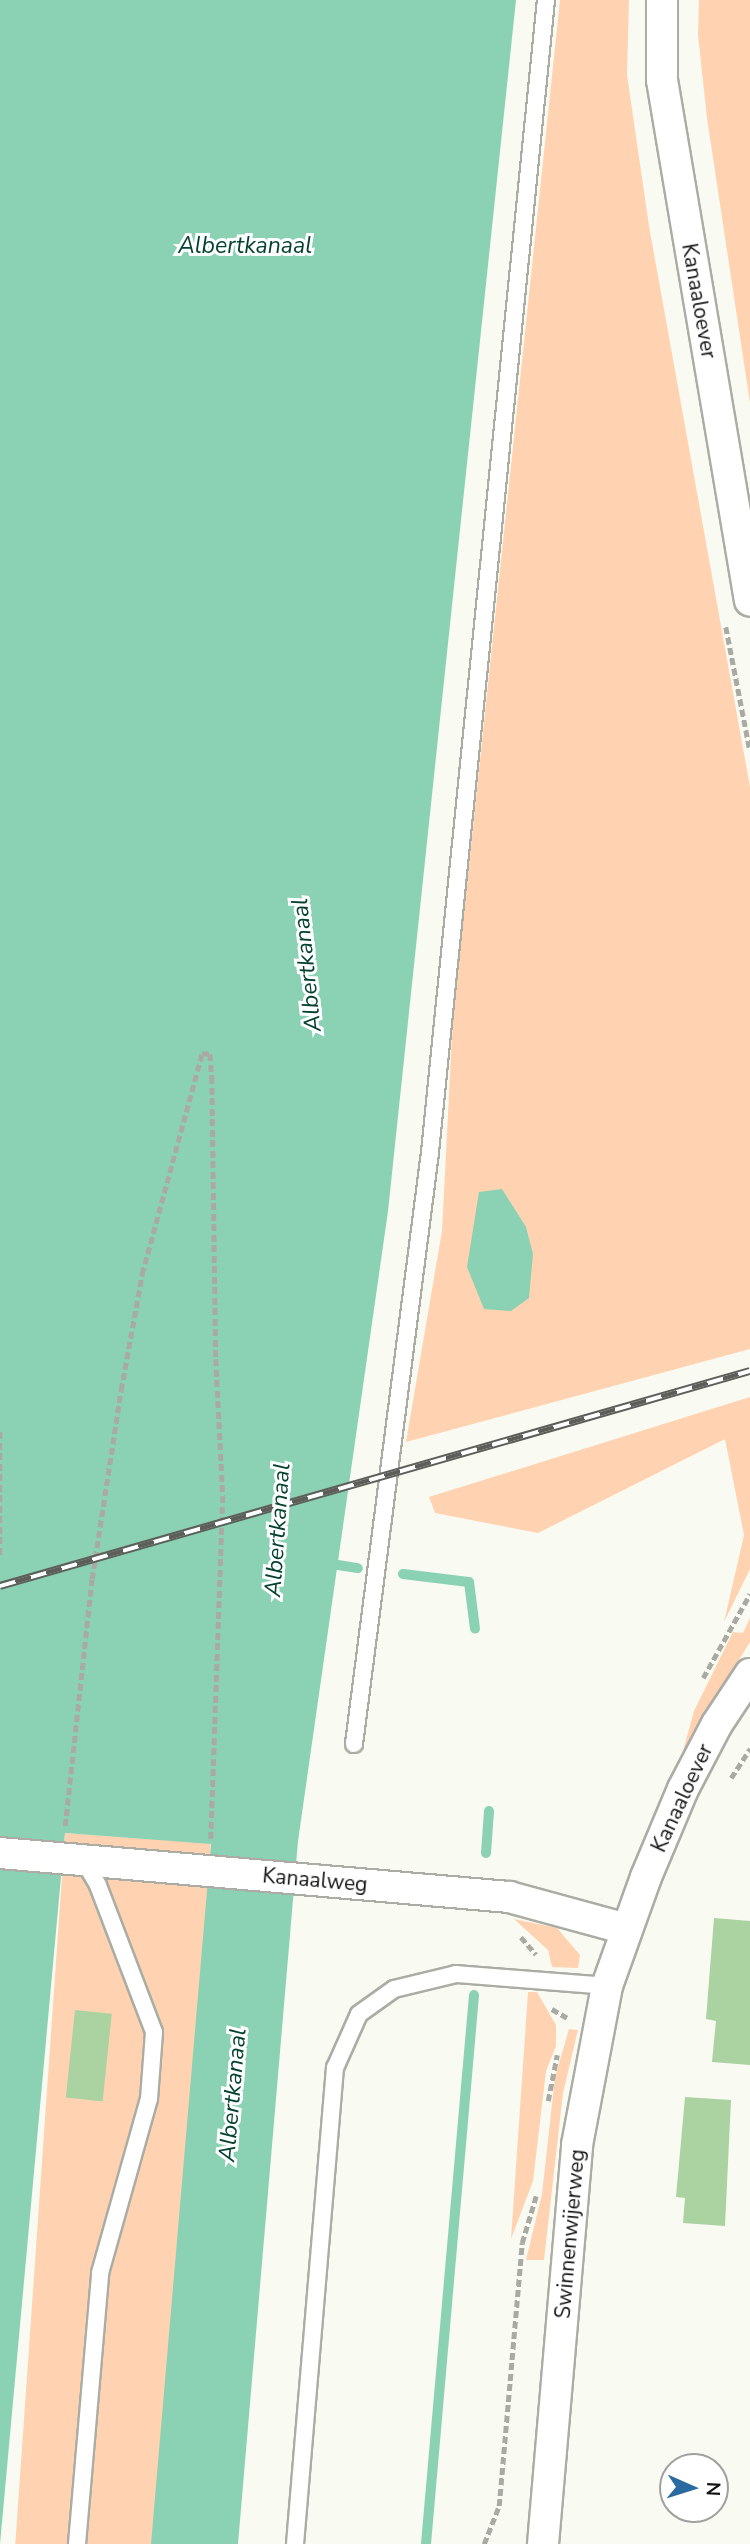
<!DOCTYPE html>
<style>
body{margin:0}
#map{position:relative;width:750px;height:2544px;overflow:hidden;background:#f9faf1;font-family:"Nunito Sans",sans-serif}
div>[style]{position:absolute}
.green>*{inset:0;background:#ffd3b1;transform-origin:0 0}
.water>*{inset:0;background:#8bd1b4}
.stream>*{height:10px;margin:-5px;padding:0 5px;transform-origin:5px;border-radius:5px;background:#8bd1b4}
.building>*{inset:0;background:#aad3a1;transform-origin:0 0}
.path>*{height:4.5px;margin-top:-2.25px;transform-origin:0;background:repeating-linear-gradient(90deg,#a9aaa3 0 7px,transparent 0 10.5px)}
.roads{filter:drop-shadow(2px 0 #abada4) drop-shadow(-2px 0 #abada4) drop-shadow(0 2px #abada4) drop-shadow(0 -2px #abada4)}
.lane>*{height:16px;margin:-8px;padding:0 8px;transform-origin:8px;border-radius:8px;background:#fff}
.street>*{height:30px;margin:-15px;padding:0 15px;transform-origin:15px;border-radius:15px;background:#fff}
.rail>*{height:8px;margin-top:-4px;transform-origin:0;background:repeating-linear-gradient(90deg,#fff 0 16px,#5d5e59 0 32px);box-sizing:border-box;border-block:2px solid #5d5e59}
span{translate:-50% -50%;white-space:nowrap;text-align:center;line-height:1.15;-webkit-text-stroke:6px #fff;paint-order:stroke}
.street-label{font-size:21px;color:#121310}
.water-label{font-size:23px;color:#054330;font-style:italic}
.north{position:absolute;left:659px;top:2453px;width:70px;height:70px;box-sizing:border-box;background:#fff;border:2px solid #a0a19f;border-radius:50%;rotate:93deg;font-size:19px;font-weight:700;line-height:28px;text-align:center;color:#121310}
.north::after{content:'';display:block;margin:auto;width:24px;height:32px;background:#296aa0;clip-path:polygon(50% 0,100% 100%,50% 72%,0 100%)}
</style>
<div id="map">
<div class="green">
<i style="clip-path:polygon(560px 0,629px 0,627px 75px,649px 226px,750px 787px,750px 1349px,406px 1442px,442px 1231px,453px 1017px)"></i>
<i style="clip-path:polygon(699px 0,750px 0,750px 403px,707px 118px,698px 35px)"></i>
<i style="clip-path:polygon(750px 1397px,750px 1569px,724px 1622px,744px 1535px,725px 1439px,538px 1533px,435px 1513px,429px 1497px)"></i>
<i style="clip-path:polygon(750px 1618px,750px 1642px,683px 1751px,694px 1711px,733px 1632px,743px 1633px)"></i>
<i style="left:65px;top:1833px;width:146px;height:714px;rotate:4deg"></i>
<i style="clip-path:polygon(514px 1919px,557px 1928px,580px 1955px,578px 1968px,552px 1967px,548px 1950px)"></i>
<i style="clip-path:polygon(528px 1992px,537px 1992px,556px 2025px,556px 2046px,546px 2071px,533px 2181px,511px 2239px)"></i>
<i style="clip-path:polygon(569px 2029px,578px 2030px,563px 2093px,544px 2260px,526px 2260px,542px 2194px,555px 2077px)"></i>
</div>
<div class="water">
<i style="clip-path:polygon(0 0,516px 0,388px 1211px,298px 1841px,238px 2544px,151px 2544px,211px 1844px,65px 1833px,0 2544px)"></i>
<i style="clip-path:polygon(502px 1189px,526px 1227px,533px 1254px,529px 1298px,511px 1311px,484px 1309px,467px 1267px,479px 1192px)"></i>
</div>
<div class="stream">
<i style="left:338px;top:1565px;width:20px;rotate:9deg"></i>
<i style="left:403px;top:1574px;width:66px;rotate:6.9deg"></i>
<i style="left:469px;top:1582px;width:47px;rotate:82.7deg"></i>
<i style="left:486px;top:1853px;width:42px;rotate:-85.9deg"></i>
<i style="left:426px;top:2544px;width:551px;rotate:-85deg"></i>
</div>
<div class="building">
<i style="clip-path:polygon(714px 1918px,750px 1921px,750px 2065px,712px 2062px,716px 2021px,706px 2019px)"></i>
<i style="left:75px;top:2010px;width:37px;height:88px;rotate:6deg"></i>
<i style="clip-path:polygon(685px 2097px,731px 2100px,725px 2226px,683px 2223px,685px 2198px,676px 2197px)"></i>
</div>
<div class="path">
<i style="left:726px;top:627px;width:125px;rotate:79deg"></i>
<i style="left:0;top:1432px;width:124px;rotate:90deg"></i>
<i style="left:703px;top:1678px;width:96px;rotate:-60.8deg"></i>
<i style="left:731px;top:1778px;width:35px;rotate:-57deg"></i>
<i style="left:65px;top:1826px;width:248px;rotate:-83.8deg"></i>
<i style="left:92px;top:1579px;width:191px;rotate:-81.3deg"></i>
<i style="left:121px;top:1390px;width:118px;rotate:-79.7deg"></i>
<i style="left:142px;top:1274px;width:229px;rotate:-74.8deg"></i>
<i style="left:202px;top:1053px;width:8px;rotate:7deg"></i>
<i style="left:210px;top:1054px;width:23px;rotate:85deg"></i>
<i style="left:212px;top:1077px;width:282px;rotate:89.2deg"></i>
<i style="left:216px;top:1359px;width:137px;rotate:87.1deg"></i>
<i style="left:223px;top:1496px;width:343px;rotate:92deg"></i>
<i style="left:521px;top:1937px;width:23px;rotate:49deg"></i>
<i style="left:552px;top:2009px;width:20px;rotate:30deg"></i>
<i style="left:548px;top:2101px;width:47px;rotate:-78.9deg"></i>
<i style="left:484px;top:2544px;width:41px;rotate:-68.5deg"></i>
<i style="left:499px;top:2506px;width:264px;rotate:-85deg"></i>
<i style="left:522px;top:2243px;width:49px;rotate:-73.4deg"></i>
</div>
<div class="roads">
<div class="lane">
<i style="left:354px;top:1744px;width:597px;rotate:-82.68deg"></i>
<i style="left:430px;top:1152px;width:1158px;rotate:-84.25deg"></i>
<i style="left:77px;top:2544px;width:272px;rotate:-85.1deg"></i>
<i style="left:100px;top:2273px;width:181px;rotate:-74.3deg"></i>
<i style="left:149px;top:2099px;width:67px;rotate:-85.7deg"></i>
<i style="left:154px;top:2032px;width:157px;rotate:-110.9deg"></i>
<i style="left:98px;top:1885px;width:29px;rotate:-121deg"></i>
<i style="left:295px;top:2544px;width:478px;rotate:-85.2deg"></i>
<i style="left:335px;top:2068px;width:59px;rotate:-66deg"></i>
<i style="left:359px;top:2014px;width:43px;rotate:-35.5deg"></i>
<i style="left:394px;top:1989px;width:64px;rotate:-13.6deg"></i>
<i style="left:456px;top:1974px;width:151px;rotate:4.5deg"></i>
</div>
<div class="street">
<i style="left:662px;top:0;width:80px;rotate:90deg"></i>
<i style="left:662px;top:80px;width:528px;rotate:80.41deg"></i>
<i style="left:0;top:1853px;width:511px;rotate:4.94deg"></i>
<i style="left:509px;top:1897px;width:122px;rotate:15.2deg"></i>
<i style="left:543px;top:2544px;width:400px;rotate:-85.1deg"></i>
<i style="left:577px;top:2145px;width:162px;rotate:-79.3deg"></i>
<i style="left:607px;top:1986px;width:116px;rotate:-70.3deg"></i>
<i style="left:646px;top:1877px;width:95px;rotate:-67.2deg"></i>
<i style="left:683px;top:1789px;width:73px;rotate:-62.4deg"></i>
<i style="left:717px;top:1724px;width:60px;rotate:-56.6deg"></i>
</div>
</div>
<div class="rail">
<i style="left:0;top:1586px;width:780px;rotate:-16deg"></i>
</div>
<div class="street-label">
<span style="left:699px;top:301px;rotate:80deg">Kanaaloever</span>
<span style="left:682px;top:1798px;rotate:-65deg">Kanaaloever</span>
<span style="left:315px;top:1880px;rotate:5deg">Kanaalweg</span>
<span style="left:570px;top:2234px;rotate:-85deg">Swinnenwijerweg</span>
</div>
<div class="water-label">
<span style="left:245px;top:246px">Albertkanaal</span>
<span style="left:307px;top:965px;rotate:-96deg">Albertkanaal</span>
<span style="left:278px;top:1530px;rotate:-86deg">Albertkanaal</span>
<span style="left:233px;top:2095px;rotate:-85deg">Albertkanaal</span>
</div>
<div class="north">N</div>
</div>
